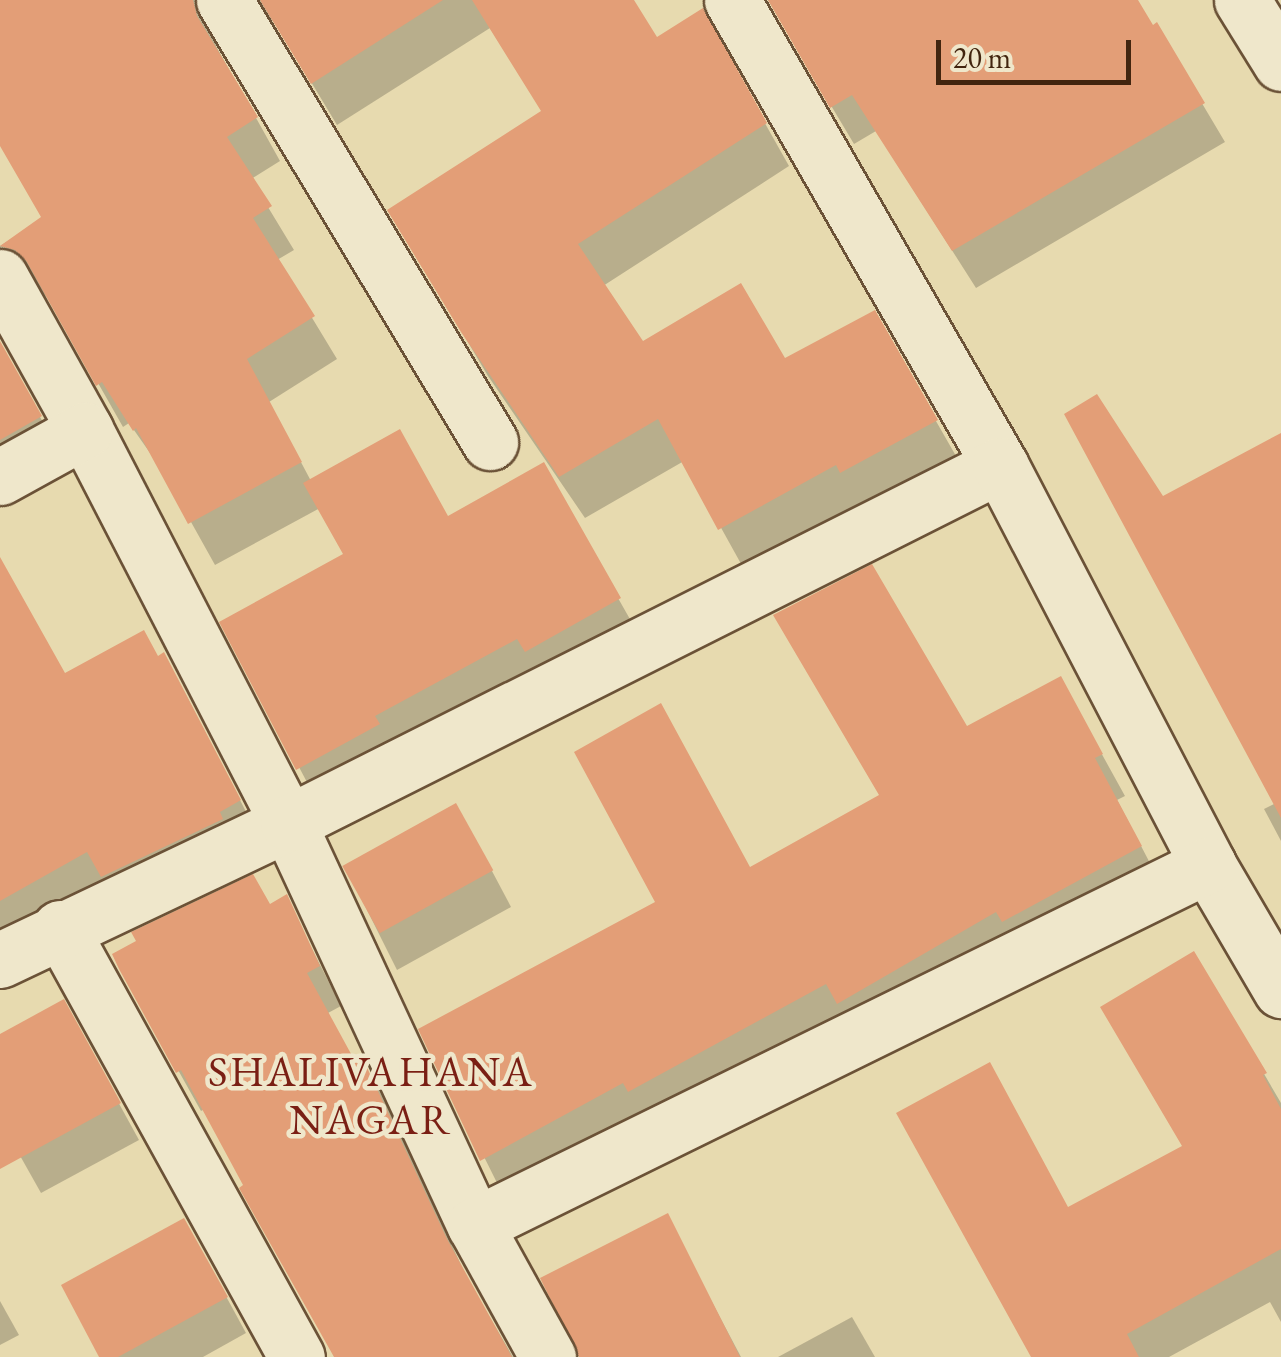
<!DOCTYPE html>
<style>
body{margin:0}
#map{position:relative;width:1281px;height:1357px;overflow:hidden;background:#e7daaf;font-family:"EB Garamond",serif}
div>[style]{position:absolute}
.shadow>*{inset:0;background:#0003}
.building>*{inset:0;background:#e39e77;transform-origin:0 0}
.roads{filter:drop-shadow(2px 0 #6b5237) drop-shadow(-2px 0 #6b5237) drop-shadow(0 2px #6b5237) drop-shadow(0 -2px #6b5237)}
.minor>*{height:55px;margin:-27.5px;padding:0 27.5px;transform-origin:27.5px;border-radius:27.5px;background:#efe7cb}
span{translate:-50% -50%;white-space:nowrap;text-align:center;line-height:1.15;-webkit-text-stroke:9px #efe7cb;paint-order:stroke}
.neighbourhood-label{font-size:42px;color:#7a1f14;letter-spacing:2.5px}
.scale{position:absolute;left:936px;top:40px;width:195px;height:45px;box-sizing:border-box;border:5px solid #42250f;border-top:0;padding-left:12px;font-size:30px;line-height:35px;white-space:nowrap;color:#42250f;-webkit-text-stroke:8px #efe7cb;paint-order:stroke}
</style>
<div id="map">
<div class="shadow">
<i style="clip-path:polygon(0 0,631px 0,656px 40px,726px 54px,789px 166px,603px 286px,642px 344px,784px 362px,874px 313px,960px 463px,745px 571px,684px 461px,585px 518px,488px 376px,415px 253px,543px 112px,490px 28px,337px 125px,278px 27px,267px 15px,250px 11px,220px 29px,216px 46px,280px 161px,251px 179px,294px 250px,277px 260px,337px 359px,269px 402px,311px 481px,448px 519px,543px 466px,639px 635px,319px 805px,223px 623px,346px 555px,320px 508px,215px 565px,162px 470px,129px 423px,123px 427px,52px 302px,42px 292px,20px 290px,0 256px,0 246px,44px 218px,0 141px)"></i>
<i style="clip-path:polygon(768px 0,1135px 0,1152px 28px,1156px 26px,1225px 142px,976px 288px,876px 131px,854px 144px)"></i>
<i style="clip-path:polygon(0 345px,64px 460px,0 496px)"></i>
<i style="clip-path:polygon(1281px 436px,1281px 841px,1264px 809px,1276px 803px)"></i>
<i style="clip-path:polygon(0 590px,65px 676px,157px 659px,184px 691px,259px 837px,0 948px)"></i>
<i style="clip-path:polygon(1083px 720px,1125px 796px,1117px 800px,1163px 888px,506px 1201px,421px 1030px,750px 869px,882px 796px,967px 730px)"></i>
<i style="clip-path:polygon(476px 841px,511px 907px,397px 970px,345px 866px)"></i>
<i style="clip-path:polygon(286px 898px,341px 1006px,328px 1013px,356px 1066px,362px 1062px,385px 1101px,468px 1280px,513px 1357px,339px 1357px,205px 1109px,201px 1111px,121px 968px)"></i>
<i style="clip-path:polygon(1194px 954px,1281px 1103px,1281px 1322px,1270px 1302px,1169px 1357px,1033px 1357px,1069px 1210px,1185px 1147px)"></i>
<i style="clip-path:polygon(0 1037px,83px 1038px,139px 1140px,41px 1193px,0 1120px)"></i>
<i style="clip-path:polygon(667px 1217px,741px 1357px,581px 1357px)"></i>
<i style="clip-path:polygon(204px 1256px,246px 1333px,203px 1357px,102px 1357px)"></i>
<i style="clip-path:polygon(0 1301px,19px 1335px,0 1345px)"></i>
<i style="clip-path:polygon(852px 1317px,875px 1357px,778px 1357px)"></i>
</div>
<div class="building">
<i style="clip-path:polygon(0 0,193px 0,197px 16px,258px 117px,227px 137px,272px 206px,253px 218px,315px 316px,247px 359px,302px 462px,188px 524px,136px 428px,133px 431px,102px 382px,96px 386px,27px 262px,15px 250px,0 246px,41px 217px,0 146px)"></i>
<i style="clip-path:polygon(260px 0,443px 0,311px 84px)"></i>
<i style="clip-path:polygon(472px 0,634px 0,657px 37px,703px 8px,767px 123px,578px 244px,643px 341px,741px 283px,785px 358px,875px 310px,938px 420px,840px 473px,836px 465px,718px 530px,658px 419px,559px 477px,461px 332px,387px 210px,541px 111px)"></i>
<i style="clip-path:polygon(768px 0,1138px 0,1153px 25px,1157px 22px,1205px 103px,952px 251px,852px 95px,830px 108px)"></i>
<i style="clip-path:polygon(0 341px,42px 416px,0 440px)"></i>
<i style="clip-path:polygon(1097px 394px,1163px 496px,1281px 433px,1281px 818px,1064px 414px)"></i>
<i style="clip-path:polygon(400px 429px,448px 516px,544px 462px,621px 598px,525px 652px,517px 639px,375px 716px,380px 724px,296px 770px,219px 622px,343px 554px,303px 483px)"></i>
<i style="clip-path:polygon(0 557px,65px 673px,144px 630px,158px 656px,164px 652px,241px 800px,220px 812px,223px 819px,101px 877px,87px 852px,0 901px)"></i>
<i style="clip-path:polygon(872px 564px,967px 726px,1061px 676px,1103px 754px,1095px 758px,1142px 846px,1002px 922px,996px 912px,837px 1004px,826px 984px,628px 1092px,623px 1083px,480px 1161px,418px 1029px,655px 902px,574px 752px,661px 703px,750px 867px,879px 795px,773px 615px)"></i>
<i style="left:456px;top:803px;width:77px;height:130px;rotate:61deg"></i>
<i style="clip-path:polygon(253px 874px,270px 904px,287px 894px,320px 966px,307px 973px,356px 1063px,363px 1059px,447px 1239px,512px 1357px,334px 1357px,239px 1188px,243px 1185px,181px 1070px,176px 1073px,119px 969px,112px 954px,136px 941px,131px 932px)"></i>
<i style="clip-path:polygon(1194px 951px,1267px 1073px,1263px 1075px,1281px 1109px,1281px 1249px,1127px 1334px,1139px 1357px,1031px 1357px,896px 1113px,990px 1062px,1068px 1207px,1182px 1146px,1100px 1007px)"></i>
<i style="clip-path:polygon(64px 999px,121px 1103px,0 1169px,0 1034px)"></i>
<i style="clip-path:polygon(668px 1213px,740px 1357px,579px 1357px,540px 1278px)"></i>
<i style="clip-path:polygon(184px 1218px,228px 1297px,118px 1357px,99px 1357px,61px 1285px)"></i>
</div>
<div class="roads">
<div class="minor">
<i style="left:224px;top:0;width:516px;rotate:58.96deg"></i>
<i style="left:732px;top:0;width:537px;rotate:60.04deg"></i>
<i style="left:1242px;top:0;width:74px;rotate:58.2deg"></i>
<i style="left:0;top:277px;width:175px;rotate:60.9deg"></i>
<i style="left:85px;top:430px;width:442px;rotate:62.7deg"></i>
<i style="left:288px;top:823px;width:443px;rotate:65.1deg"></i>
<i style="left:475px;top:1225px;width:151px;rotate:61.1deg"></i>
<i style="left:0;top:477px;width:97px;rotate:-28.9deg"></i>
<i style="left:60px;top:928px;width:490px;rotate:61.1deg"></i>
<i style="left:0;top:960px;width:319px;rotate:-25.4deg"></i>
<i style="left:288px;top:823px;width:797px;rotate:-26.69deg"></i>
<i style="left:1000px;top:465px;width:451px;rotate:62.5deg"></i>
<i style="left:1208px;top:865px;width:145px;rotate:59.7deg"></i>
<i style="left:475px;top:1225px;width:817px;rotate:-26.16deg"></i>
</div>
</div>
<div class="neighbourhood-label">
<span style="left:371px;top:1096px">SHALIVAHANA<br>NAGAR</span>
</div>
<div class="scale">20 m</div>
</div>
